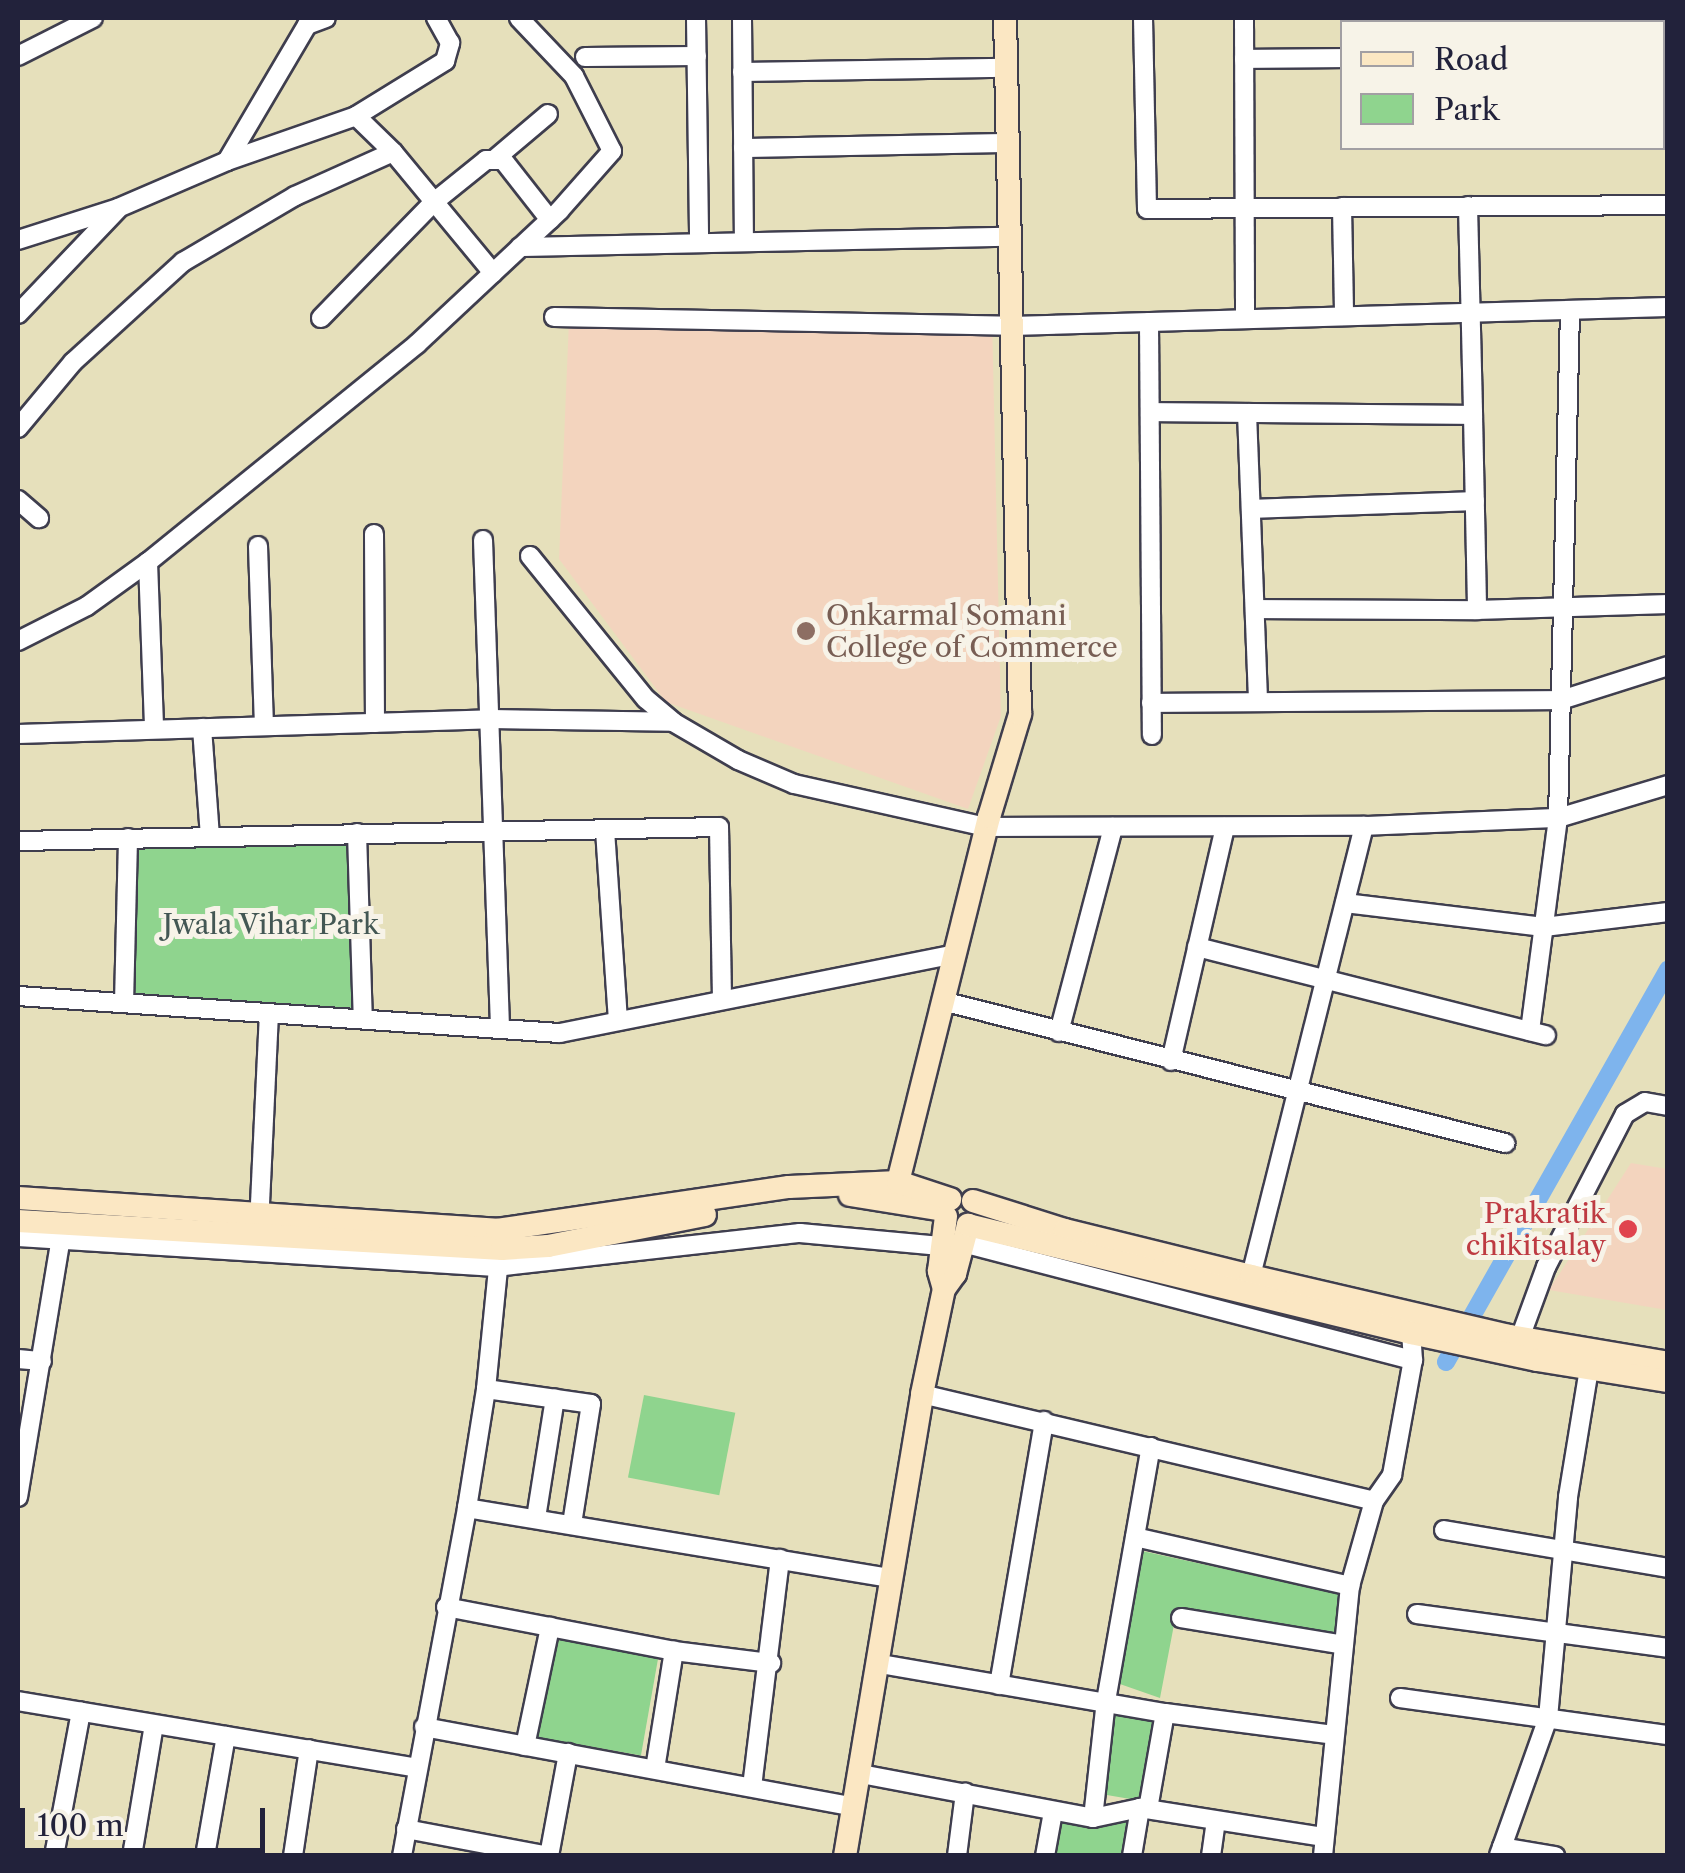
<!DOCTYPE html>
<style>
body{margin:0}
#map{position:relative;width:1685px;height:1873px;overflow:hidden;background:#e6e0bb;font-family:"Libre Caslon Text",serif}
div>[style]{position:absolute}
.built>*{inset:0;background:#f3d4be}
.green>*{inset:0;background:#8fd48e;transform-origin:0 0}
.canal>*{height:18px;margin:-9px;padding:0 9px;transform-origin:9px;border-radius:9px;background:#7eb4ed}
.roads{filter:drop-shadow(2px 0 #3f3e4e) drop-shadow(-2px 0 #3f3e4e) drop-shadow(0 2px #3f3e4e) drop-shadow(0 -2px #3f3e4e)}
.street>*{height:18px;margin:-9px;padding:0 9px;transform-origin:9px;border-radius:9px;background:#fff}
.secondary>*{height:22px;margin:-11px;padding:0 11px;transform-origin:11px;border-radius:11px;background:#fbe7c3}
.dots>*{width:28px;height:28px;translate:-50% -50%;box-sizing:border-box;border:5px solid #f7f3e8;border-radius:50%}
span{translate:-50% -50%;white-space:nowrap;text-align:center;line-height:1.15;-webkit-text-stroke:10px #f7f3e8;paint-order:stroke}
.education-label{font-size:28px;color:#785e54}
.left{translate:0 -50%;text-align:left}
.park-label{font-size:28px;color:#435754}
.health-label{font-size:28px;color:#be3a42}
.right{translate:-100% -50%;text-align:right}
.frame{position:absolute;inset:0;border:20px solid #22223b;pointer-events:none}
.legend{position:absolute;left:1340px;top:20px;width:325px;height:130px;box-sizing:border-box;background:#f7f3e8;border:2px solid #a29fa3;margin:0;padding:12px 18px;list-style:none;font-size:30px;color:#22223b}
.legend li{display:flex;align-items:center;gap:20px;height:50px}
.legend b{width:50px;border:2px solid #a29fa3}
.scale{position:absolute;left:20px;top:1808px;width:245px;height:45px;box-sizing:border-box;border:5px solid #22223b;border-top:0;padding-left:12px;font-size:30px;line-height:35px;white-space:nowrap;color:#22223b;-webkit-text-stroke:8px #f7f3e8;paint-order:stroke}
</style>
<div id="map">
<div class="built">
<i style="clip-path:polygon(992px 316px,1001px 716px,968px 809px,666px 702px,559px 559px,569px 320px)"></i>
<i style="clip-path:polygon(1631px 1163px,1667px 1169px,1667px 1310px,1549px 1290px)"></i>
</div>
<div class="green">
<i style="clip-path:polygon(357px 833px,363px 1019px,124px 1003px,128px 838px)"></i>
<i style="left:644px;top:1395px;width:93px;height:84px;rotate:11deg"></i>
<i style="clip-path:polygon(1142px 1551px,1344px 1595px,1338px 1636px,1177px 1609px,1160px 1698px,1117px 1683px)"></i>
<i style="left:557px;top:1627px;width:105px;height:112px;rotate:10deg"></i>
<i style="clip-path:polygon(1114px 1699px,1158px 1712px,1142px 1801px,1101px 1794px)"></i>
<i style="clip-path:polygon(1049px 1805px,1132px 1819px,1126px 1855px,1040px 1856px)"></i>
</div>
<div class="canal">
<i style="left:1446px;top:1362px;width:451px;rotate:-60.5deg"></i>
</div>
<div class="roads">
<div class="street">
<i style="left:696px;top:18px;width:225px;rotate:89.2deg"></i>
<i style="left:742px;top:18px;width:224px;rotate:89.5deg"></i>
<i style="left:1143px;top:18px;width:191px;rotate:88.8deg"></i>
<i style="left:1147px;top:209px;width:521px;rotate:-0.44deg"></i>
<i style="left:1244px;top:18px;width:301px;rotate:89.8deg"></i>
<i style="left:1561px;top:18px;width:4px;rotate:90deg"></i>
<i style="left:1467px;top:22px;width:4px;rotate:-90deg"></i>
<i style="left:1662px;top:54px;width:6px"></i>
<i style="left:18px;top:56px;width:84px;rotate:-26.9deg"></i>
<i style="left:585px;top:57px;width:112px;rotate:-0.5deg"></i>
<i style="left:1244px;top:59px;width:98px;rotate:-0.6deg"></i>
<i style="left:742px;top:72px;width:264px;rotate:-0.9deg"></i>
<i style="left:356px;top:116px;width:52px;rotate:44.2deg"></i>
<i style="left:393px;top:152px;width:157px;rotate:50.4deg"></i>
<i style="left:743px;top:148px;width:264px;rotate:-1.1deg"></i>
<i style="left:496px;top:158px;width:68px;rotate:-40.2deg"></i>
<i style="left:227px;top:161px;width:137px;rotate:-19.2deg"></i>
<i style="left:356px;top:116px;width:105px;rotate:-31.7deg"></i>
<i style="left:445px;top:61px;width:19px;rotate:-74deg"></i>
<i style="left:450px;top:43px;width:29px;rotate:-119deg"></i>
<i style="left:1468px;top:206px;width:209px;rotate:88.6deg"></i>
<i style="left:1342px;top:207px;width:109px;rotate:88.9deg"></i>
<i style="left:18px;top:240px;width:105px;rotate:-17.7deg"></i>
<i style="left:118px;top:208px;width:119px;rotate:-23.3deg"></i>
<i style="left:227px;top:161px;width:158px;rotate:-59.5deg"></i>
<i style="left:307px;top:25px;width:20px;rotate:-20deg"></i>
<i style="left:520px;top:247px;width:489px;rotate:-1.2deg"></i>
<i style="left:1570px;top:310px;width:508px;rotate:91.35deg"></i>
<i style="left:1558px;top:818px;width:115px;rotate:-16.7deg"></i>
<i style="left:18px;top:314px;width:145px;rotate:-46.4deg"></i>
<i style="left:554px;top:317px;width:457px;rotate:1.1deg"></i>
<i style="left:1011px;top:326px;width:657px;rotate:-1.66deg"></i>
<i style="left:321px;top:318px;width:162px;rotate:-45.8deg"></i>
<i style="left:434px;top:202px;width:67px;rotate:-38.9deg"></i>
<i style="left:486px;top:160px;width:17px"></i>
<i style="left:503px;top:160px;width:76px;rotate:51.9deg"></i>
<i style="left:1149px;top:322px;width:413px;rotate:89.6deg"></i>
<i style="left:1150px;top:412px;width:323px;rotate:0.5deg"></i>
<i style="left:1473px;top:415px;width:195px;rotate:88.8deg"></i>
<i style="left:1477px;top:610px;width:191px;rotate:-1.8deg"></i>
<i style="left:1247px;top:413px;width:289px;rotate:87.8deg"></i>
<i style="left:18px;top:428px;width:86px;rotate:-50.2deg"></i>
<i style="left:73px;top:362px;width:149px;rotate:-42.3deg"></i>
<i style="left:183px;top:262px;width:130px;rotate:-30.5deg"></i>
<i style="left:295px;top:196px;width:107px;rotate:-24.2deg"></i>
<i style="left:18px;top:500px;width:28px;rotate:41deg"></i>
<i style="left:1251px;top:509px;width:224px;rotate:-2deg"></i>
<i style="left:374px;top:534px;width:189px;rotate:89.7deg"></i>
<i style="left:483px;top:540px;width:488px;rotate:88deg"></i>
<i style="left:258px;top:546px;width:180px;rotate:88.1deg"></i>
<i style="left:530px;top:556px;width:184px;rotate:51deg"></i>
<i style="left:646px;top:699px;width:35px;rotate:40deg"></i>
<i style="left:673px;top:722px;width:75px;rotate:30.3deg"></i>
<i style="left:738px;top:760px;width:61px;rotate:23.2deg"></i>
<i style="left:794px;top:784px;width:197px;rotate:12.6deg"></i>
<i style="left:986px;top:827px;width:378px;rotate:-0.2deg"></i>
<i style="left:1364px;top:826px;width:464px;rotate:104.1deg"></i>
<i style="left:148px;top:562px;width:167px;rotate:87.9deg"></i>
<i style="left:1255px;top:609px;width:222px;rotate:0.3deg"></i>
<i style="left:18px;top:641px;width:77px;rotate:-26.9deg"></i>
<i style="left:87px;top:606px;width:75px;rotate:-35.8deg"></i>
<i style="left:148px;top:562px;width:346px;rotate:-39deg"></i>
<i style="left:417px;top:344px;width:195px;rotate:-43.1deg"></i>
<i style="left:559px;top:211px;width:80px;rotate:-48.5deg"></i>
<i style="left:612px;top:151px;width:84px;rotate:-116.9deg"></i>
<i style="left:574px;top:76px;width:80px;rotate:-133.5deg"></i>
<i style="left:1151px;top:703px;width:410px;rotate:-0.4deg"></i>
<i style="left:1561px;top:700px;width:112px;rotate:-17.6deg"></i>
<i style="left:202px;top:728px;width:109px;rotate:85.8deg"></i>
<i style="left:18px;top:734px;width:473px;rotate:-1.8deg"></i>
<i style="left:491px;top:719px;width:182px;rotate:0.9deg"></i>
<i style="left:1364px;top:826px;width:194px;rotate:-2.4deg"></i>
<i style="left:1558px;top:818px;width:215px;rotate:97.5deg"></i>
<i style="left:605px;top:830px;width:191px;rotate:86.1deg"></i>
<i style="left:357px;top:833px;width:186px;rotate:88.2deg"></i>
<i style="left:18px;top:841px;width:701px;rotate:-1.14deg"></i>
<i style="left:719px;top:827px;width:173px;rotate:89deg"></i>
<i style="left:1345px;top:903px;width:200px;rotate:6.9deg"></i>
<i style="left:1544px;top:927px;width:125px;rotate:-6.9deg"></i>
<i style="left:1197px;top:947px;width:360px;rotate:14.2deg"></i>
<i style="left:18px;top:996px;width:543px;rotate:3.91deg"></i>
<i style="left:560px;top:1033px;width:402px;rotate:-11.3deg"></i>
<i style="left:942px;top:1001px;width:581px;rotate:14.16deg"></i>
<i style="left:124px;top:1003px;width:165px;rotate:-88.6deg"></i>
<i style="left:1059px;top:1032px;width:212px;rotate:-75.2deg"></i>
<i style="left:1171px;top:1061px;width:240px;rotate:-77deg"></i>
<i style="left:259px;top:1225px;width:212px;rotate:-87.3deg"></i>
<i style="left:18px;top:1237px;width:479px;rotate:3.6deg"></i>
<i style="left:496px;top:1267px;width:306px;rotate:-6.4deg"></i>
<i style="left:800px;top:1233px;width:141px;rotate:5.3deg"></i>
<i style="left:963px;top:1243px;width:465px;rotate:14.6deg"></i>
<i style="left:1520px;top:1338px;width:76px;rotate:-69.9deg"></i>
<i style="left:1546px;top:1267px;width:172px;rotate:-62.7deg"></i>
<i style="left:1625px;top:1114px;width:23px;rotate:-31deg"></i>
<i style="left:1645px;top:1102px;width:23px;rotate:10deg"></i>
<i style="left:18px;top:1359px;width:24px;rotate:5deg"></i>
<i style="left:486px;top:1389px;width:106px;rotate:8.1deg"></i>
<i style="left:591px;top:1404px;width:121px;rotate:99deg"></i>
<i style="left:922px;top:1394px;width:464px;rotate:13.3deg"></i>
<i style="left:18px;top:1497px;width:269px;rotate:-80.6deg"></i>
<i style="left:467px;top:1508px;width:431px;rotate:9.4deg"></i>
<i style="left:536px;top:1518px;width:121px;rotate:-81deg"></i>
<i style="left:1444px;top:1530px;width:227px;rotate:9.6deg"></i>
<i style="left:1135px;top:1537px;width:221px;rotate:12.8deg"></i>
<i style="left:446px;top:1607px;width:232px;rotate:10.9deg"></i>
<i style="left:674px;top:1651px;width:98px;rotate:7.1deg"></i>
<i style="left:1417px;top:1614px;width:253px;rotate:7.7deg"></i>
<i style="left:1181px;top:1618px;width:165px;rotate:9.4deg"></i>
<i style="left:880px;top:1664px;width:289px;rotate:9.8deg"></i>
<i style="left:1165px;top:1713px;width:170px;rotate:7.4deg"></i>
<i style="left:999px;top:1685px;width:268px;rotate:-80.3deg"></i>
<i style="left:1400px;top:1698px;width:271px;rotate:7.9deg"></i>
<i style="left:18px;top:1701px;width:405px;rotate:9.5deg"></i>
<i style="left:424px;top:1727px;width:437px;rotate:10.5deg"></i>
<i style="left:525px;top:1746px;width:122px;rotate:-78.1deg"></i>
<i style="left:655px;top:1769px;width:120px;rotate:-80.9deg"></i>
<i style="left:861px;top:1774px;width:236px;rotate:10.7deg"></i>
<i style="left:1093px;top:1818px;width:48px;rotate:-12deg"></i>
<i style="left:1140px;top:1808px;width:185px;rotate:9deg"></i>
<i style="left:752px;top:1787px;width:230px;rotate:-83deg"></i>
<i style="left:1148px;top:1809px;width:97px;rotate:-80deg"></i>
<i style="left:1093px;top:1818px;width:118px;rotate:-83.7deg"></i>
<i style="left:1106px;top:1701px;width:258px;rotate:-80deg"></i>
<i style="left:406px;top:1829px;width:146px;rotate:10.7deg"></i>
<i style="left:1502px;top:1847px;width:137px;rotate:-70.4deg"></i>
<i style="left:1548px;top:1718px;width:222px;rotate:-84.8deg"></i>
<i style="left:1568px;top:1497px;width:130px;rotate:-80.7deg"></i>
<i style="left:1499px;top:1855px;width:9px;rotate:-69deg"></i>
<i style="left:1502px;top:1847px;width:54px;rotate:9.6deg"></i>
<i style="left:54px;top:1856px;width:147px;rotate:-79.4deg"></i>
<i style="left:132px;top:1856px;width:133px;rotate:-80.5deg"></i>
<i style="left:205px;top:1856px;width:122px;rotate:-80.1deg"></i>
<i style="left:293px;top:1856px;width:108px;rotate:-81.5deg"></i>
<i style="left:402px;top:1856px;width:354px;rotate:-79.4deg"></i>
<i style="left:467px;top:1508px;width:121px;rotate:-80.9deg"></i>
<i style="left:486px;top:1389px;width:131px;rotate:-84.3deg"></i>
<i style="left:549px;top:1856px;width:105px;rotate:-79.5deg"></i>
<i style="left:957px;top:1856px;width:64px;rotate:-82.8deg"></i>
<i style="left:1045px;top:1856px;width:45px;rotate:-79.7deg"></i>
<i style="left:1132px;top:1856px;width:49px;rotate:-80.5deg"></i>
<i style="left:1211px;top:1856px;width:34px;rotate:-82deg"></i>
<i style="left:1323px;top:1856px;width:271px;rotate:-84.3deg"></i>
<i style="left:1350px;top:1586px;width:88px;rotate:-74.2deg"></i>
<i style="left:1374px;top:1501px;width:32px;rotate:-55deg"></i>
<i style="left:1392px;top:1475px;width:117px;rotate:-79.7deg"></i>
<i style="left:1413px;top:1360px;width:27px;rotate:-94deg"></i>
</div>
<div class="secondary">
<i style="left:898px;top:1182px;width:376px;rotate:-76deg"></i>
<i style="left:989px;top:817px;width:108px;rotate:-73.2deg"></i>
<i style="left:1020px;top:714px;width:696px;rotate:-91.23deg"></i>
<i style="left:850px;top:1195px;width:88px;rotate:9.1deg"></i>
<i style="left:18px;top:1198px;width:480px;rotate:3.8deg"></i>
<i style="left:497px;top:1230px;width:295px;rotate:-8.4deg"></i>
<i style="left:789px;top:1187px;width:109px;rotate:-2.6deg"></i>
<i style="left:898px;top:1182px;width:55px;rotate:18.1deg"></i>
<i style="left:973px;top:1201px;width:96px;rotate:17.5deg"></i>
<i style="left:1065px;top:1230px;width:192px;rotate:13.9deg"></i>
<i style="left:1251px;top:1276px;width:265px;rotate:13.1deg"></i>
<i style="left:1509px;top:1336px;width:161px;rotate:9.6deg"></i>
<i style="left:18px;top:1221px;width:485px;rotate:3.3deg"></i>
<i style="left:502px;top:1249px;width:46px;rotate:-3.7deg"></i>
<i style="left:548px;top:1246px;width:160px;rotate:-11.2deg"></i>
<i style="left:944px;top:1289px;width:19px;rotate:-106deg"></i>
<i style="left:939px;top:1271px;width:55px;rotate:-82.7deg"></i>
<i style="left:845px;top:1856px;width:468px;rotate:-80.5deg"></i>
<i style="left:922px;top:1394px;width:107px;rotate:-78.2deg"></i>
<i style="left:944px;top:1289px;width:19px;rotate:-54deg"></i>
<i style="left:955px;top:1274px;width:51px;rotate:-75.1deg"></i>
<i style="left:968px;top:1225px;width:456px;rotate:13.7deg"></i>
<i style="left:1411px;top:1333px;width:129px;rotate:12.1deg"></i>
<i style="left:1537px;top:1360px;width:133px;rotate:9.1deg"></i>
</div>
</div>
<div class="dots">
<i style="left:806px;top:631px;background:#8d6e63"></i>
<i style="left:1628px;top:1229px;background:#e0444e"></i>
</div>
<div class="education-label">
<span class="left" style="left:826px;top:631px">Onkarmal Somani<br>College of Commerce</span>
</div>
<div class="park-label">
<span style="left:271px;top:924px">Jwala Vihar Park</span>
</div>
<div class="health-label">
<span class="right" style="left:1606px;top:1229px">Prakratik<br>chikitsalay</span>
</div>
<div class="frame"></div>
<ul class="legend">
<li><b style="height:12px;background:#fbe7c3"></b>Road</li>
<li><b style="height:28px;background:#8fd48e"></b>Park</li>
</ul>
<div class="scale">100 m</div>
</div>
